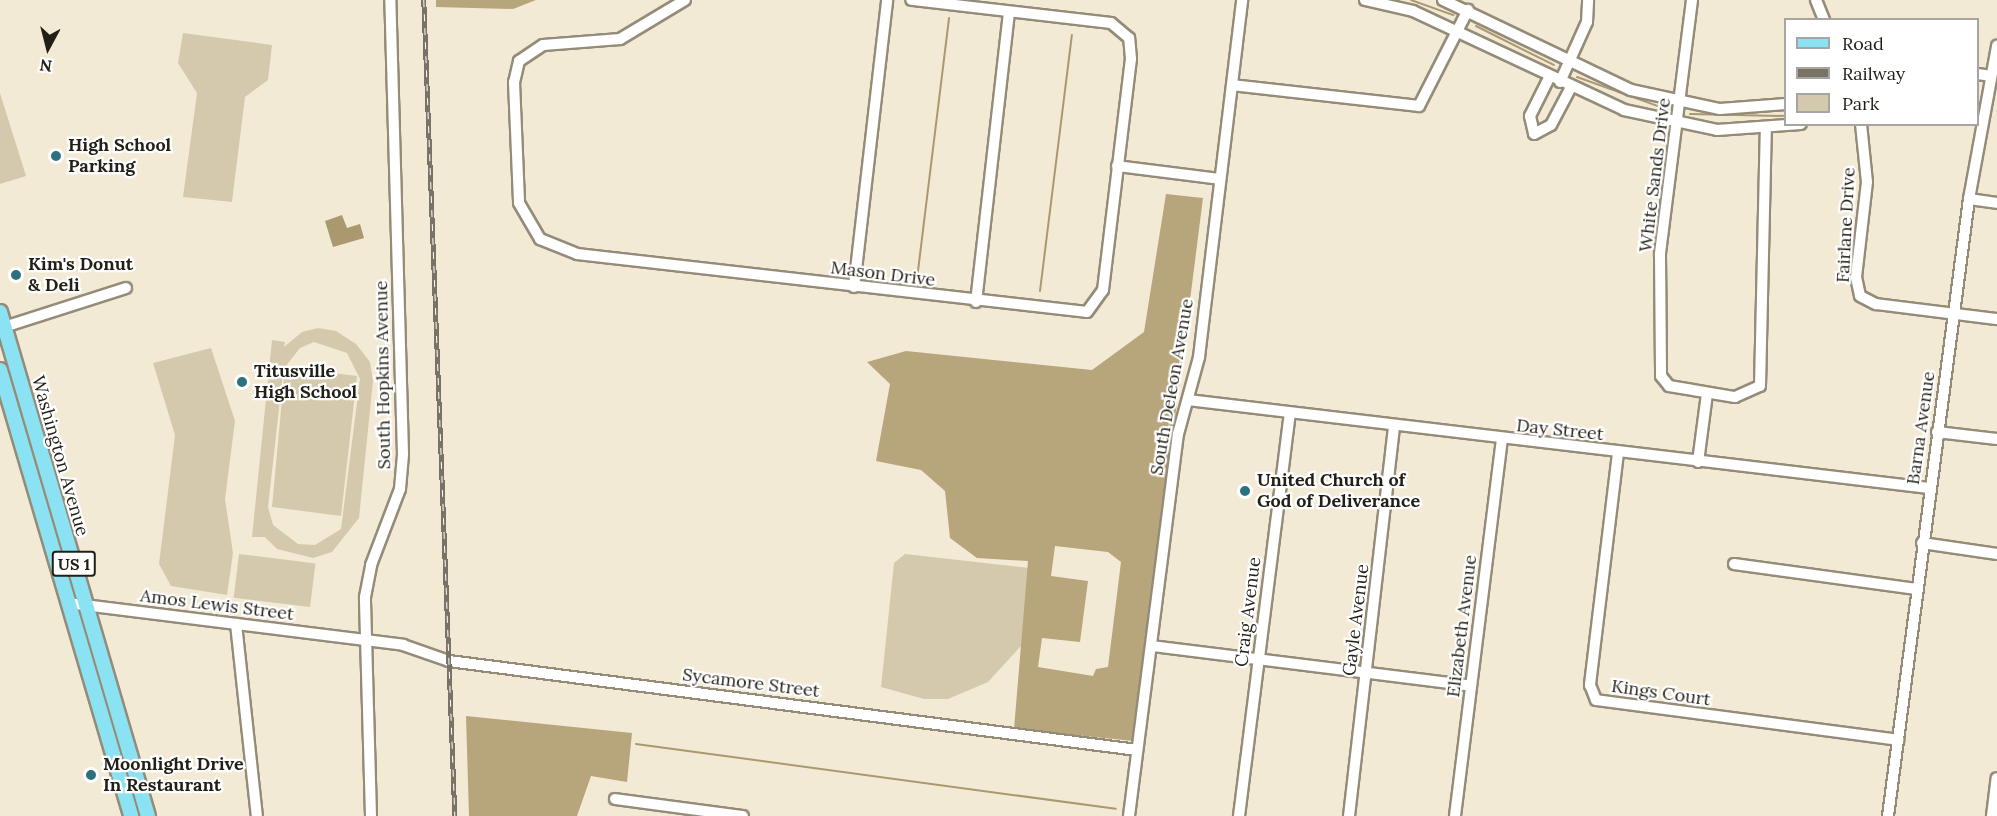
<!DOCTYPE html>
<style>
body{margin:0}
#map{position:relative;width:1997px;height:816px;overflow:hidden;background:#f3ead5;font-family:Lora,serif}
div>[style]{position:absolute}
.green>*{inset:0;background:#d5c9ad;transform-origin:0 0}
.forest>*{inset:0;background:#b7a57b}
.water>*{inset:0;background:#aa986e}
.stream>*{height:2px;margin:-1px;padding:0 1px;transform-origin:1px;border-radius:1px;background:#aa986e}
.roads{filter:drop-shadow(2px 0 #948b78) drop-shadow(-2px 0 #948b78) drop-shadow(0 2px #948b78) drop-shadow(0 -2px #948b78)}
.minor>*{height:10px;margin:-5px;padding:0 5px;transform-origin:5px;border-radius:5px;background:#fff}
.major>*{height:14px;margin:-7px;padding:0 7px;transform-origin:7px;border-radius:7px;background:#8be2f2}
.rail>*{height:4.5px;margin-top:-2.25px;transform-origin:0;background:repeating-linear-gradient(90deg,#fff 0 7px,#787365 0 14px);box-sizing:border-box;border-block:2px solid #787365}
.dots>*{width:16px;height:16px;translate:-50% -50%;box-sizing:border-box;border:3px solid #fff;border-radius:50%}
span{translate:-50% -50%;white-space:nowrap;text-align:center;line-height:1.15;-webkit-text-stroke:4.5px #fff;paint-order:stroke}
.shield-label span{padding:2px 4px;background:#fff;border:2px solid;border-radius:4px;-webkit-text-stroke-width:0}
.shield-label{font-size:16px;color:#221f17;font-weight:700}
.poi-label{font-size:18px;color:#221f17;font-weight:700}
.left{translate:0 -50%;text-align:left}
.street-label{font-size:18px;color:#221f17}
.legend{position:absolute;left:1784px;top:18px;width:195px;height:108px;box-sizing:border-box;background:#fff;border:2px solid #a7a5a2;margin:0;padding:8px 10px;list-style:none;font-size:18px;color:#221f17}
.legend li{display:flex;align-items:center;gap:12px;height:30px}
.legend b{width:30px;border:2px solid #a7a5a2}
.north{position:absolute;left:18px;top:18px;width:60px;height:60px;-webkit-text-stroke:4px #fff;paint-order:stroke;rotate:187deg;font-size:16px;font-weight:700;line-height:24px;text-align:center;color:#221f17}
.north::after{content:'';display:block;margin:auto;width:21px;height:27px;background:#221f17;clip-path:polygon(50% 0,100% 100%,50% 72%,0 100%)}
</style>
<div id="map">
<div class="green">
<i style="clip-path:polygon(183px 33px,272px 45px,268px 80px,245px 97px,232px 202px,183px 197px,197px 93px,178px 63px)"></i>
<i style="clip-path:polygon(0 93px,26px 176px,0 184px)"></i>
<i style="clip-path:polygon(evenodd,318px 328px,336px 331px,356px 344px,370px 362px,373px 381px,359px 518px,332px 552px,313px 558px,277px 549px,265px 537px,252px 537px,272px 340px,285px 342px,284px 347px,302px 332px,318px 328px,314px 342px,347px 353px,360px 379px,341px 529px,315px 545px,298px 544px,273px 525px,268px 507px,283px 373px,285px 367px,272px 507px,341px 516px,357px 376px,285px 367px,300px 348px,314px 342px)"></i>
<i style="clip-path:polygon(211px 348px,235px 421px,225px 499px,233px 553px,227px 595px,171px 586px,159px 564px,175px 435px,153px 363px)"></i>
<i style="left:239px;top:554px;width:77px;height:44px;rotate:7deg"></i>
<i style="clip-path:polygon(905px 554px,1029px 568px,1021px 646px,988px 682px,948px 699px,924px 699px,881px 687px,894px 563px)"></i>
</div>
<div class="forest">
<i style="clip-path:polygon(436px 0,536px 0,513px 9px,436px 7px)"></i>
<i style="clip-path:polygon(evenodd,1166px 194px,1203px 198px,1134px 741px,1014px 729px,1028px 561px,977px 558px,950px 538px,945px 491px,921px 470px,876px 461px,890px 384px,867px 362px,906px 351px,1092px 370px,1144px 332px,1166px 194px,1055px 546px,1108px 552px,1121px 562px,1108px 667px,1096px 669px,1093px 676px,1038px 667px,1042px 638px,1080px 642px,1088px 581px,1051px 576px,1055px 546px)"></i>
<i style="clip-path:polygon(466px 716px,632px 733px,627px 782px,591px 776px,577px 816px,469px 816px)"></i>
</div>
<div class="water">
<i style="clip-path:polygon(342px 215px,347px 228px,360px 224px,364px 238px,333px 247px,325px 221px)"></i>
</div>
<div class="stream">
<i style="left:1411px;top:0;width:45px;rotate:19.7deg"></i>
<i style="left:1476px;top:26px;width:87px;rotate:26.6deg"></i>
<i style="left:1577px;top:77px;width:95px;rotate:19.8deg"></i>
<i style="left:1690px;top:114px;width:96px;rotate:1.2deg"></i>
<i style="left:917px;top:279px;width:263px;rotate:-83deg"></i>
<i style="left:1040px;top:291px;width:258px;rotate:-82.9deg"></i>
<i style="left:636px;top:744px;width:484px;rotate:7.7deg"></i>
</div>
<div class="roads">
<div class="minor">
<i style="left:685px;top:0;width:76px;rotate:149deg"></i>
<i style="left:620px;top:39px;width:77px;rotate:175.5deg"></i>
<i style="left:543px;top:45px;width:29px;rotate:146deg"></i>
<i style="left:519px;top:61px;width:22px;rotate:103deg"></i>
<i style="left:514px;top:82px;width:121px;rotate:87.6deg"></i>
<i style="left:519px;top:203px;width:42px;rotate:59.7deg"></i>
<i style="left:540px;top:239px;width:40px;rotate:22deg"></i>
<i style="left:577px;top:254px;width:513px;rotate:6.49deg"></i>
<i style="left:1087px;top:312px;width:27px;rotate:-54deg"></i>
<i style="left:1103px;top:290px;width:233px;rotate:-83.1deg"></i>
<i style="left:1131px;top:59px;width:21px;rotate:-95deg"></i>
<i style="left:1129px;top:38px;width:23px;rotate:-140deg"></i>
<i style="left:1111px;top:23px;width:201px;rotate:-173.4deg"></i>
<i style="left:1365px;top:0;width:49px;rotate:12.9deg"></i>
<i style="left:1413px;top:11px;width:233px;rotate:25.1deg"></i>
<i style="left:1624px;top:110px;width:95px;rotate:12.1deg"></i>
<i style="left:1717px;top:130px;width:84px;rotate:-4.1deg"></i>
<i style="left:1443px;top:0;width:208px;rotate:25.6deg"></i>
<i style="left:1631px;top:90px;width:91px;rotate:12.1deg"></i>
<i style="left:1720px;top:109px;width:66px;rotate:-4.3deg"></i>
<i style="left:1692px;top:0;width:257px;rotate:97.2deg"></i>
<i style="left:1660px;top:255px;width:121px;rotate:89.5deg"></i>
<i style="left:1661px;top:376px;width:13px;rotate:51deg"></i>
<i style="left:1669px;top:386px;width:67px;rotate:9.5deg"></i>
<i style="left:1735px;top:397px;width:27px;rotate:-24deg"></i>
<i style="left:1760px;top:386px;width:256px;rotate:-88.7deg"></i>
<i style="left:1816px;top:0;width:22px;rotate:68deg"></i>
<i style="left:1978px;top:74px;width:13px;rotate:9deg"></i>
<i style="left:1550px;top:76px;width:45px;rotate:116.6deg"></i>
<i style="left:1530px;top:116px;width:18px;rotate:77deg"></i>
<i style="left:1534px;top:134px;width:19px;rotate:-28deg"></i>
<i style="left:1551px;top:125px;width:43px;rotate:-62.2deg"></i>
<i style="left:1560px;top:82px;width:66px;rotate:-65.8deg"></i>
<i style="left:1587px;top:22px;width:22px;rotate:-87deg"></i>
<i style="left:1232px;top:85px;width:188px;rotate:6.4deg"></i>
<i style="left:1419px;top:106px;width:108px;rotate:-63deg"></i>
<i style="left:1861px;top:124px;width:58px;rotate:84.1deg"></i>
<i style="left:1867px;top:182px;width:96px;rotate:96.6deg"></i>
<i style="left:1856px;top:277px;width:19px;rotate:78deg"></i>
<i style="left:1860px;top:296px;width:18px;rotate:27deg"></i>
<i style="left:1876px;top:304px;width:122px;rotate:7.1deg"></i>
<i style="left:1117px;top:166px;width:104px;rotate:7.2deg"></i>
<i style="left:1969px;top:199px;width:28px;rotate:8deg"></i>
<i style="left:854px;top:287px;width:289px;rotate:-83.4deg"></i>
<i style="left:976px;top:302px;width:291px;rotate:-83.5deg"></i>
<i style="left:4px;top:327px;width:128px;rotate:-17.7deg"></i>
<i style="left:1188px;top:400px;width:746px;rotate:6.77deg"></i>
<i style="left:1937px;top:432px;width:60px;rotate:6.7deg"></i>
<i style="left:1618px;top:453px;width:234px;rotate:96.9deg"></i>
<i style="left:1590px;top:685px;width:16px;rotate:68deg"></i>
<i style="left:1596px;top:700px;width:305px;rotate:7.5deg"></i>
<i style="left:1698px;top:462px;width:69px;rotate:-82.5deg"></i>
<i style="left:1922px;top:543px;width:76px;rotate:8.3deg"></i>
<i style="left:1734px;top:564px;width:184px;rotate:7.8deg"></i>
<i style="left:68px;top:603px;width:338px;rotate:7.1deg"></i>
<i style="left:403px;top:645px;width:49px;rotate:19.2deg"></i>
<i style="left:449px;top:661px;width:694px;rotate:7.37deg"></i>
<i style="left:236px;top:624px;width:193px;rotate:83.8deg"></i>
<i style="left:1152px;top:646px;width:321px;rotate:7.1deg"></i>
<i style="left:615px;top:799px;width:129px;rotate:7.6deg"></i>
<i style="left:371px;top:816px;width:219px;rotate:-91.6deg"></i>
<i style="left:365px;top:597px;width:33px;rotate:-79deg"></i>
<i style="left:371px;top:565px;width:81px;rotate:-69.1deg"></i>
<i style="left:400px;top:489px;width:35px;rotate:-85deg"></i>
<i style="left:403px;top:454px;width:454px;rotate:-91.6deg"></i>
<i style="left:1129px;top:816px;width:385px;rotate:-82.7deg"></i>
<i style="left:1178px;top:434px;width:80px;rotate:-74.7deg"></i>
<i style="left:1199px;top:357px;width:360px;rotate:-83.1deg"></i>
<i style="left:1239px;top:816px;width:406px;rotate:-82.8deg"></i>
<i style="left:1349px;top:816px;width:392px;rotate:-83.4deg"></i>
<i style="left:1455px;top:816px;width:379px;rotate:-82.9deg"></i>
<i style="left:1888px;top:816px;width:622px;rotate:-82.52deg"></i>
<i style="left:1969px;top:199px;width:156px;rotate:-79.6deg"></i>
<i style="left:1992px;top:816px;width:38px;rotate:-83deg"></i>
</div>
<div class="major">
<i style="left:0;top:312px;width:525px;rotate:73.64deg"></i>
<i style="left:0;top:370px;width:465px;rotate:73.6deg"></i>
</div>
</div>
<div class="rail">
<i style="left:424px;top:0;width:817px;rotate:87.82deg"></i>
</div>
<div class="dots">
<i style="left:56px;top:156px;background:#2b717e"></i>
<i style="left:16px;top:275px;background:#2b717e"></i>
<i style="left:242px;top:382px;background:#2b717e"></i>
<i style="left:1245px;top:491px;background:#2b717e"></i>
<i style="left:91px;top:775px;background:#2b717e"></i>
</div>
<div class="shield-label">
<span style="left:74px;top:564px">US 1</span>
</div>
<div class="poi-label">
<span class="left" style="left:68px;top:156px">High School<br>Parking</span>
<span class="left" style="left:28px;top:275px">Kim's Donut<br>&amp; Deli</span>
<span class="left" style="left:254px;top:382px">Titusville<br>High School</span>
<span class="left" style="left:1257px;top:491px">United Church of<br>God of Deliverance</span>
<span class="left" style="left:103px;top:775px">Moonlight Drive<br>In Restaurant</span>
</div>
<div class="street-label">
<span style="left:1655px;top:175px;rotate:-83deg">White Sands Drive</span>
<span style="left:1846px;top:225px;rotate:-87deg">Fairlane Drive</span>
<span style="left:883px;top:274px;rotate:7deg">Mason Drive</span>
<span style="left:383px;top:375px;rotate:-91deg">South Hopkins Avenue</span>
<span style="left:1172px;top:387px;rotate:-80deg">South Deleon Avenue</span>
<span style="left:1921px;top:428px;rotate:-82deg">Barna Avenue</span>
<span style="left:1560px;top:430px;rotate:6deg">Day Street</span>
<span style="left:60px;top:456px;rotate:74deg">Washington Avenue</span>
<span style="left:217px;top:605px;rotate:7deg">Amos Lewis Street</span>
<span style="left:1248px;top:612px;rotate:-83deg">Craig Avenue</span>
<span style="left:1356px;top:620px;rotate:-83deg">Gayle Avenue</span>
<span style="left:1462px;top:626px;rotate:-83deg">Elizabeth Avenue</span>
<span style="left:751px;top:683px;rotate:7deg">Sycamore Street</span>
<span style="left:1661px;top:693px;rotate:8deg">Kings Court</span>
</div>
<ul class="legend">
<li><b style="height:8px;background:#8be2f2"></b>Road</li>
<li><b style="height:8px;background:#787365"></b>Railway</li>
<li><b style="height:16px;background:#d5c9ad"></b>Park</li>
</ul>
<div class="north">N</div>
</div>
